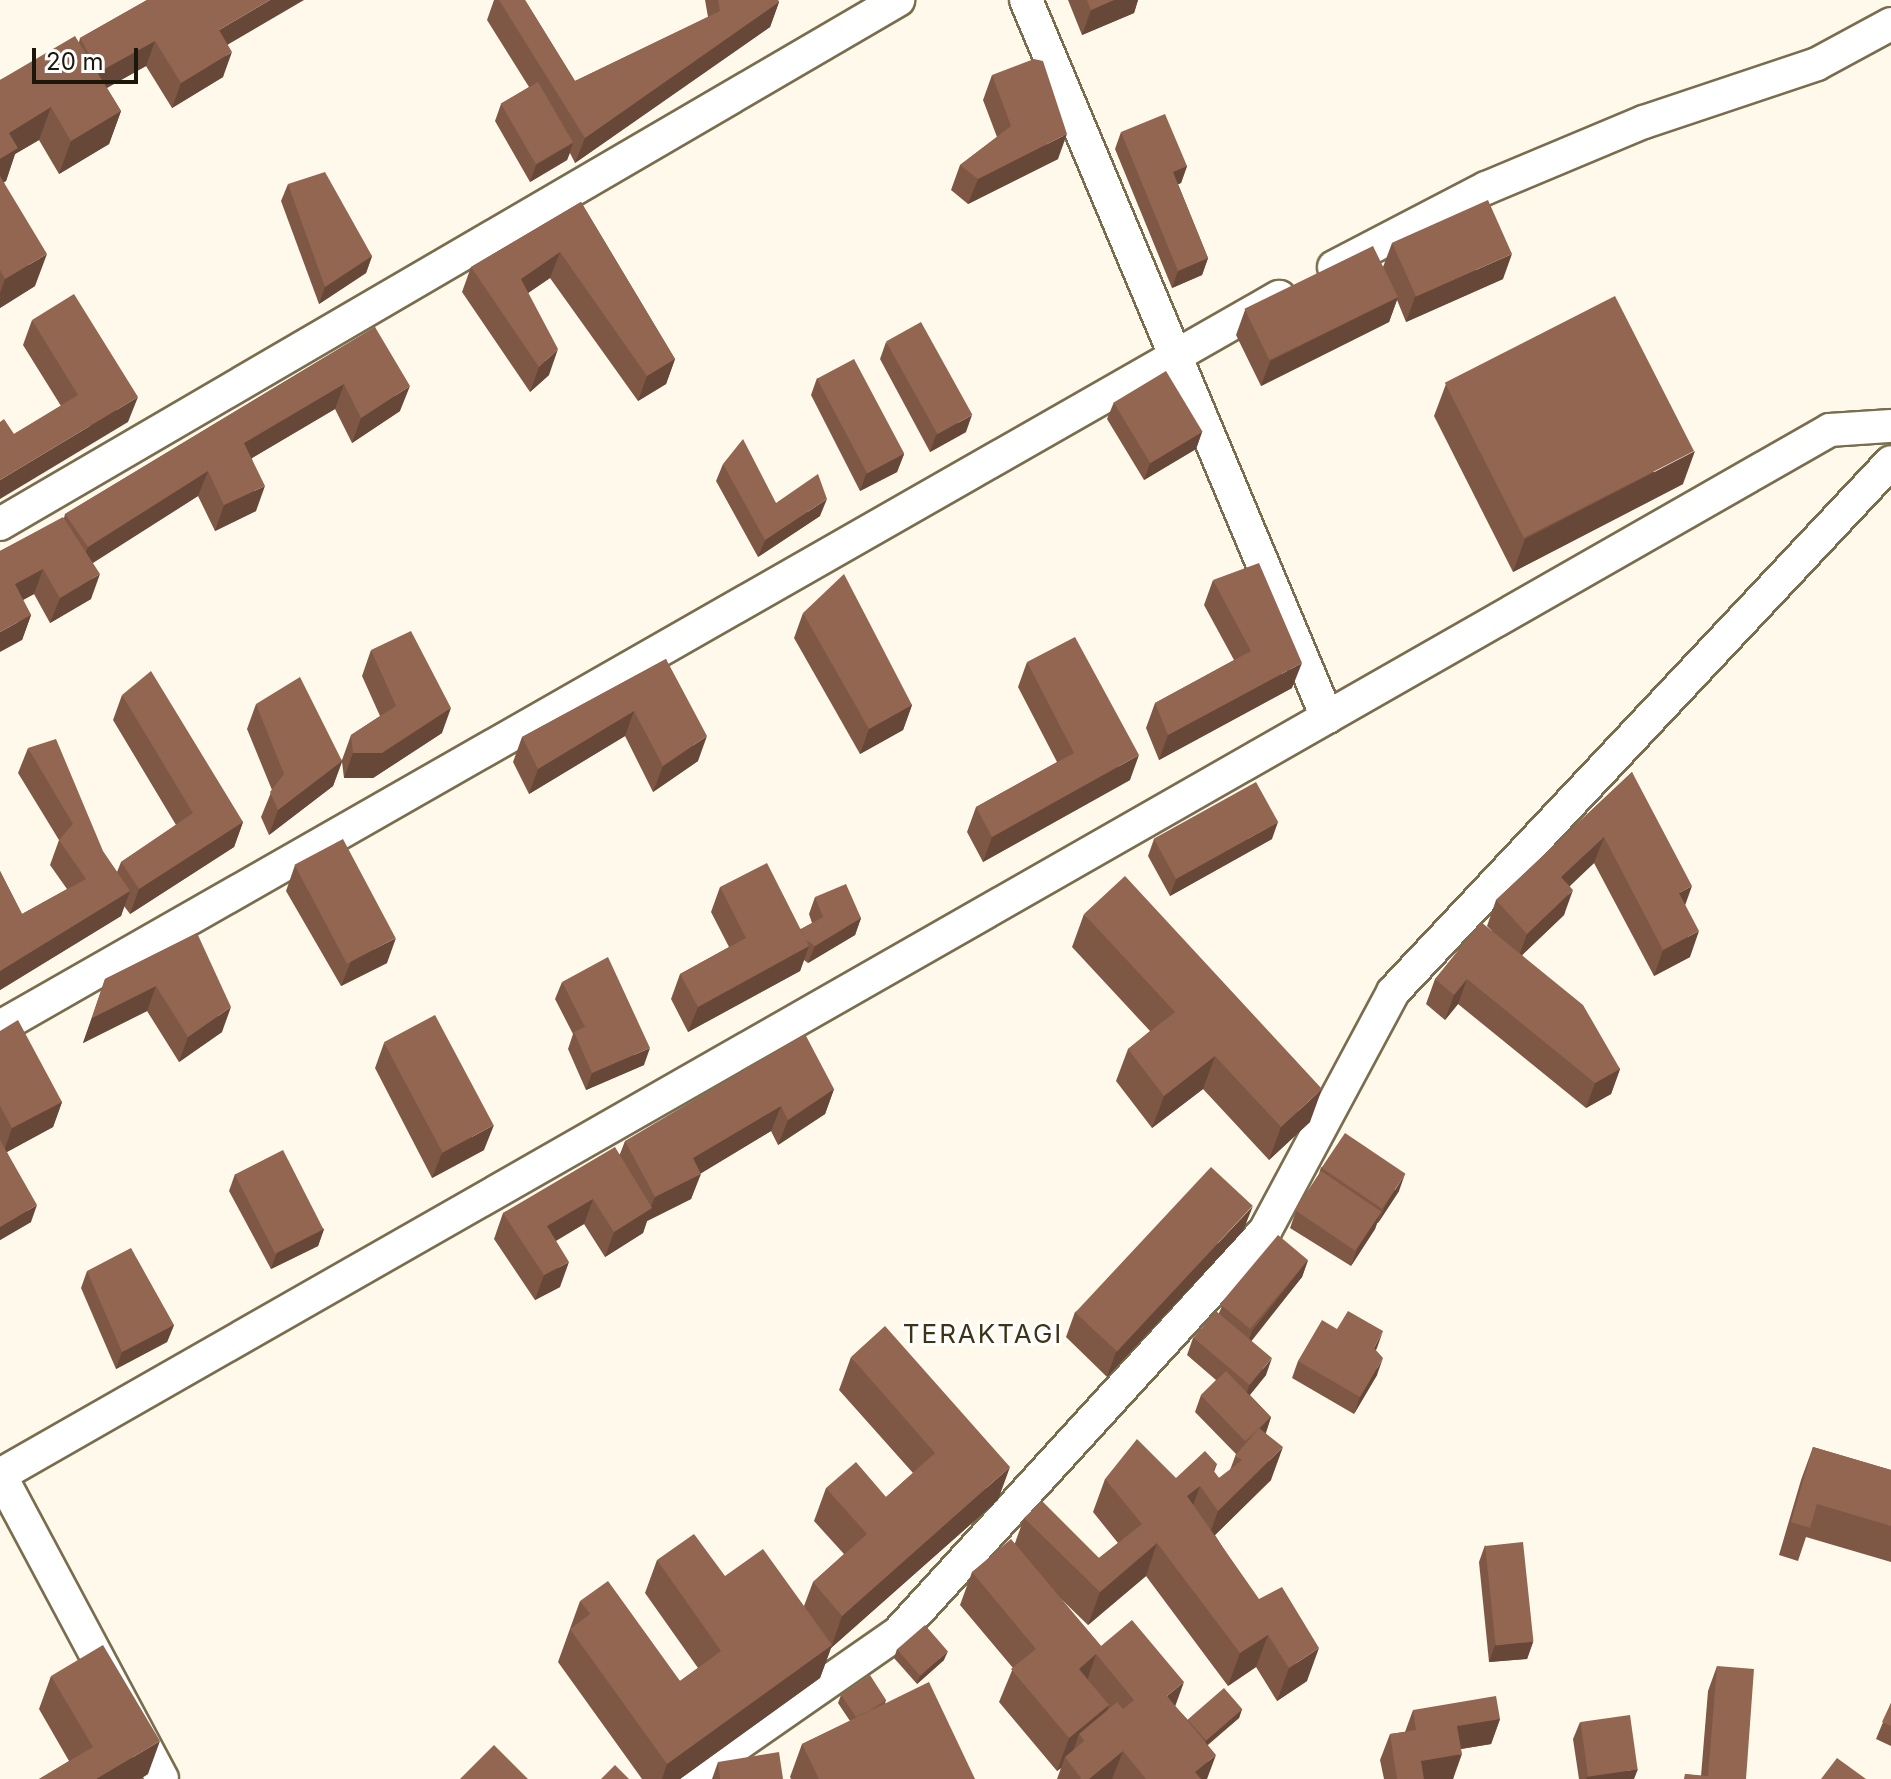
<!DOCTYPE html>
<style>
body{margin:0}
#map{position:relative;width:1891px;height:1779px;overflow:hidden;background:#fef9eb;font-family:Inter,sans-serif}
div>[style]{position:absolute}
.roads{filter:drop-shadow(2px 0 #796d4d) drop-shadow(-2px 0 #796d4d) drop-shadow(0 2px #796d4d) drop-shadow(0 -2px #796d4d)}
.street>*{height:32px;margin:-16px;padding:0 16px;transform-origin:16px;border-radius:16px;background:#fff}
.wall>*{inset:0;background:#7e5845}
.shaded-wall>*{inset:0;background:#664738}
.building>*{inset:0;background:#926650;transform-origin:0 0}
span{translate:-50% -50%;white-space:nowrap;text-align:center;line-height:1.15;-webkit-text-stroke:6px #fff;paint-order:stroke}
.quarter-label{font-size:26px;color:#3e3415;letter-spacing:2px}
.scale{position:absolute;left:32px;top:48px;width:106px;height:36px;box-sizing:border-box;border:4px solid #1b170a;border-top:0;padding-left:10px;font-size:24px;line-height:28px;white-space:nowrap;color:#1b170a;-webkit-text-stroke:6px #fff;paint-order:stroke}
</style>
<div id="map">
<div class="roads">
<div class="street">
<i style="left:1026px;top:0;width:778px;rotate:67.23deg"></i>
<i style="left:1334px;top:267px;width:171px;rotate:-27.5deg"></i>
<i style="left:1486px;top:188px;width:171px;rotate:-22.7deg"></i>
<i style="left:1644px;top:122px;width:182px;rotate:-18.5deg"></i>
<i style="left:1817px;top:64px;width:84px;rotate:-28.4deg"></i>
<i style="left:0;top:524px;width:1040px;rotate:-30.26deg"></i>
<i style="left:0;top:1027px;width:1473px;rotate:-29.72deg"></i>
<i style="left:0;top:1475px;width:2107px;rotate:-29.73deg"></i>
<i style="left:1830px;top:430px;width:61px;rotate:-3.8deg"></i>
<i style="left:0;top:1475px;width:344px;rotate:61.9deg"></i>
<i style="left:688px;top:1779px;width:254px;rotate:-34.8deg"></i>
<i style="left:897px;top:1634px;width:546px;rotate:-47.6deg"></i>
<i style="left:1265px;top:1231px;width:271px;rotate:-61.8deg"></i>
<i style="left:1393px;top:992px;width:727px;rotate:-46.78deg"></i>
</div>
</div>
<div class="wall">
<i style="clip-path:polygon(147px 0,228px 44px,223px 77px,172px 108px,146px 66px,107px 88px,121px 111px,109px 144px,59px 174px,39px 140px,15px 154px,6px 181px,4px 182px,35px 286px,0 308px,0 80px,79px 42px,80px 38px)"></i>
<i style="clip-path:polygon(494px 0,525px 0,575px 81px,708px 17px,705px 0,778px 0,779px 2px,770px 27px,575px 163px,570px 153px,567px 160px,530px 182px,495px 121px,501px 104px,529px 87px,487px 20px)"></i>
<i style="clip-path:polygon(1068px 0,1138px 0,1134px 13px,1082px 35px)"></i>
<i style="clip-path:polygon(992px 75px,1058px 159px,968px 204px,951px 190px,960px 165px,997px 137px,983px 100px)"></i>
<i style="clip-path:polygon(1121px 132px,1187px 166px,1181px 183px,1178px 184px,1208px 258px,1202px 275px,1172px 288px,1115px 149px)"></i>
<i style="clip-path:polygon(288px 184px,372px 256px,366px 273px,319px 304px,281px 201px)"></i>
<i style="clip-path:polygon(581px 202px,675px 359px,666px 384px,638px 401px,550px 278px,528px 293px,549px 375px,530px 392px,462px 292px,471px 267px)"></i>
<i style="clip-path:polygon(1392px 243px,1503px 279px,1406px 322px,1397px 300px,1389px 322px,1261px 386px,1236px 335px,1245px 310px,1383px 267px)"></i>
<i style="clip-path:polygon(32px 320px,128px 422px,14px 434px,61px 406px,23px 345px)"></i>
<i style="clip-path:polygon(375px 327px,400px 411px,352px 443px,335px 409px,252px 458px,256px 511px,215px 531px,198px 496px,93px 563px,91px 599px,50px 623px,34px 594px,23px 600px,31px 615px,22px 640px,0 551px,64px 518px,65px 514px)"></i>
<i style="clip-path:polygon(886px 342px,966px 432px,930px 452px,880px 359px)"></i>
<i style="clip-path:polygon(817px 378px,904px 454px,897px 472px,860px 491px,811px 395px)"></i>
<i style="clip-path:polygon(1446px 384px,1683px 484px,1513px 572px,1434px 416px)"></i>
<i style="clip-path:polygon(1114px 402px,1202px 432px,1196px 449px,1144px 480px,1107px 419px)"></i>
<i style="clip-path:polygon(723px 464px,776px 503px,820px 516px,758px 557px,716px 481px)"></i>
<i style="clip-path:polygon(1213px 580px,1292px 688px,1159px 760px,1146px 728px,1155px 703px,1234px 660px,1204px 605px)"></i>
<i style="clip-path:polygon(803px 613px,912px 705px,903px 730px,860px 754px,794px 638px)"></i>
<i style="clip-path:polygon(371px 650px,442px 733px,373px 778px,344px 778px,342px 762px,333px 786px,269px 835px,261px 817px,272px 790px,247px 729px,256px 704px,342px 760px,351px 735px,380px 716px,362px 676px)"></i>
<i style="clip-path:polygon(666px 659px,698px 761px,653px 792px,625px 736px,529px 794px,513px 762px,522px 737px)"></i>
<i style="clip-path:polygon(1027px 662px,1130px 780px,983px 862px,967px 832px,976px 807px,1057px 762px,1018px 687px)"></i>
<i style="clip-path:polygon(122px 695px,243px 822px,234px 847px,130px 914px,124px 906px,121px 916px,0 990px,0 871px,22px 914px,67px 889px,50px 865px,59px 840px,18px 773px,28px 748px,117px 872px,121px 862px,176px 825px,113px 720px)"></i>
<i style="clip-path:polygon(1632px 772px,1685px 905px,1690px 957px,1654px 976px,1594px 863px,1570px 886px,1564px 915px,1522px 955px,1620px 1069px,1611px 1094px,1586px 1108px,1458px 1004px,1445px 1020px,1426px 1004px,1435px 979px,1492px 931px,1487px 926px,1496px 900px)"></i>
<i style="clip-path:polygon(1154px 839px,1272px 839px,1170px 896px,1148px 856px)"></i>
<i style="clip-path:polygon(295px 865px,387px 963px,341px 986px,286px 891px)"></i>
<i style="clip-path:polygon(720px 887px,801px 929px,812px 923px,809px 914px,815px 897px,861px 918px,855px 935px,808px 963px,804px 960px,800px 971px,688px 1032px,671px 999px,680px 974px,729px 947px,711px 912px)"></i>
<i style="clip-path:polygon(1084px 914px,1310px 1122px,1269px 1160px,1203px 1089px,1152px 1128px,1116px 1081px,1128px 1049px,1150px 1031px,1072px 947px)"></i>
<i style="clip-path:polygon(197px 933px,222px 1032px,179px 1062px,147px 1011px,83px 1043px,105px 979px)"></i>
<i style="clip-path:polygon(562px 982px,644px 1065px,586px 1090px,568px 1049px,573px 1034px,555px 999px)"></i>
<i style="clip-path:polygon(0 1031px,62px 1102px,53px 1127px,7px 1152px,31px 1222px,0 1240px)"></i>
<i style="clip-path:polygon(384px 1043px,484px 1150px,432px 1178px,375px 1068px)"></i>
<i style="clip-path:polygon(834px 1089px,825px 1114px,778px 1145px,771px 1131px,700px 1174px,691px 1199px,647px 1221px,643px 1233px,605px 1257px,584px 1224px,556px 1241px,560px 1287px,535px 1300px,494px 1239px,503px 1213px,620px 1154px,625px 1141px)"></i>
<i style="clip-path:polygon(1321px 1167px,1399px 1191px,1378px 1223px,1377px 1223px,1375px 1229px,1351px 1266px,1290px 1228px,1296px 1211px,1319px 1174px)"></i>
<i style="clip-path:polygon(235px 1174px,324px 1229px,318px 1246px,271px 1269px,229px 1191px)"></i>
<i style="clip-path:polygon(1243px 1231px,1107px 1377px,1066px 1337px,1075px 1312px)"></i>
<i style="clip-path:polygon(1308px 1260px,1302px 1277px,1251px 1340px,1266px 1375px,1250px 1395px,1271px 1417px,1266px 1433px,1271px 1480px,1215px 1535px,1307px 1681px,1277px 1701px,1256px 1667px,1228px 1686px,1146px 1576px,1088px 1625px,1059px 1597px,1101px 1646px,1175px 1706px,1188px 1720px,1242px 1709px,1239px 1718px,1208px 1745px,1207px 1779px,1057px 1779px,1061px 1768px,1057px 1771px,999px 1702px,1013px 1668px,960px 1605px,972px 1572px,1015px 1543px,1024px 1518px,1099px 1558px,1118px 1543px,1093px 1512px,1105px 1479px,1176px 1478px,1217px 1464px,1214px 1472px,1219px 1478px,1230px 1470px,1236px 1454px,1195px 1412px,1201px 1395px,1216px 1380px,1187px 1355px,1193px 1338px,1219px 1313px,1222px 1306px)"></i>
<i style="clip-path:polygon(87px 1271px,174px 1325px,167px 1342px,116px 1369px,81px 1288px)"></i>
<i style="clip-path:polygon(1376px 1350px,1377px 1375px,1354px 1414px,1292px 1378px,1298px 1361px)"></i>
<i style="clip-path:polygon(851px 1357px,998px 1500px,831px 1648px,820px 1678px,680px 1779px,642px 1779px,558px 1662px,580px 1601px,680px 1681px,698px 1668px,645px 1593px,657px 1560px,725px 1576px,804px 1606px,813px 1582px,844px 1554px,814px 1521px,826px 1488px,886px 1497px,913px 1473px,839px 1390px)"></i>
<i style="clip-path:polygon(1813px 1447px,1891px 1470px,1891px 1562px,1806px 1537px,1798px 1561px,1779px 1555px,1801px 1480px)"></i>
<i style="clip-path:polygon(1485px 1545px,1533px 1642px,1527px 1659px,1489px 1662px,1479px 1562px)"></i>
<i style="clip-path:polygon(897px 1649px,944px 1660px,917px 1684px,894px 1658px)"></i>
<i style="clip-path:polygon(1717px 1666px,1746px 1779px,1684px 1779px,1685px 1774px,1701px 1776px,1708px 1691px)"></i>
<i style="clip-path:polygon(51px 1676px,148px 1774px,140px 1779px,39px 1779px,69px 1761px,39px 1709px)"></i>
<i style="clip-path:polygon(841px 1695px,886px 1700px,885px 1704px,975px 1779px,791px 1779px,790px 1777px,802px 1744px,850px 1721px,838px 1703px)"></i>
<i style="clip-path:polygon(1891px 1703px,1891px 1746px,1876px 1739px)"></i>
<i style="clip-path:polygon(1413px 1710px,1500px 1719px,1491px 1744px,1461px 1749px,1453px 1779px,1384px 1779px,1380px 1760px,1390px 1734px,1405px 1732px)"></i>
<i style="clip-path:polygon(1580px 1722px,1634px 1779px,1579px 1779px,1573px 1739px)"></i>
<i style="clip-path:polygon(718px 1762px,783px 1779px,712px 1779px)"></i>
</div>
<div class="shaded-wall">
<i style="clip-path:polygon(270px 0,304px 0,210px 55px,219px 30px)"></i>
<i style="clip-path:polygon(1114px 0,1138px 0,1134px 13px,1082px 35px,1091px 10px)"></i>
<i style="clip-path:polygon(779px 2px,770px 27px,575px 163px,585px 138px)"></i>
<i style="clip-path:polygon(155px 41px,146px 66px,90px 97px,99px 72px)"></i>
<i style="clip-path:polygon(232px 52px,223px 77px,172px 108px,181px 83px)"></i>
<i style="clip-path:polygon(51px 107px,39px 140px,15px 154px,6px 181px,0 184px,0 156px,9px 133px)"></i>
<i style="clip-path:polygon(121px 111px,109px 144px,59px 174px,71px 141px)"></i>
<i style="clip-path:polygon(1067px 134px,1058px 159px,968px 204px,978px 179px)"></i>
<i style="clip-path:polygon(573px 143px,567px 160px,530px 182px,536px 165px)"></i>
<i style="clip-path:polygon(1187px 166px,1181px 183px,1167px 189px,1173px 172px)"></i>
<i style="clip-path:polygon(560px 252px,550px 278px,512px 304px,521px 279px)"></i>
<i style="clip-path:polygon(47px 254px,35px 286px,0 308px,0 293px,5px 279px)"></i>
<i style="clip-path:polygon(1512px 254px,1503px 279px,1406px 322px,1415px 297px)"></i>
<i style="clip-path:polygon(372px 256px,366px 273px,319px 304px,325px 287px)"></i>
<i style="clip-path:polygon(1208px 258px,1202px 275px,1172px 288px,1178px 271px)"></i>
<i style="clip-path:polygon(1398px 297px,1389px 322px,1261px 386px,1270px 361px)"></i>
<i style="clip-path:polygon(558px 349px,549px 375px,530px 392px,539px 367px)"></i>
<i style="clip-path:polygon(675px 359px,666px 384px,638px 401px,647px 376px)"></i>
<i style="clip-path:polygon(344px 384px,335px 409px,235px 468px,244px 443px)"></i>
<i style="clip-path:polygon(410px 386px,400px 411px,352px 443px,361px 418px)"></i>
<i style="clip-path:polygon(138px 397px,128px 422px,0 499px,0 480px)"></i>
<i style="clip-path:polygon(972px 415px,966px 432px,930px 452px,936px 435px)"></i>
<i style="clip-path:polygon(1202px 432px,1196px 449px,1144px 480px,1150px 463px)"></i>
<i style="clip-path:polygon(1695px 451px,1683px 484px,1513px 572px,1525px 539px)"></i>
<i style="clip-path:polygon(904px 454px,897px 472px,860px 491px,866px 474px)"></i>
<i style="clip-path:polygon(208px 471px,198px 496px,78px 572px,88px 547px)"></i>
<i style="clip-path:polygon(265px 486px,256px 511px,215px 531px,224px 505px)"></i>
<i style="clip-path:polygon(827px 499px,820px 516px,758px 557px,765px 540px)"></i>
<i style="clip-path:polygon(43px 569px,34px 594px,6px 609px,15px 584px)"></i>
<i style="clip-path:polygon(100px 574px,91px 599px,50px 623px,60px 598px)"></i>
<i style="clip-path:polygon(31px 615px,22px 640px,0 652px,0 632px)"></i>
<i style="clip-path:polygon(1302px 663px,1292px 688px,1159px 760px,1168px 735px)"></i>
<i style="clip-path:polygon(912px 705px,903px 730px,860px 754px,869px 729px)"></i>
<i style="clip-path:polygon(451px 708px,442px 733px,373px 778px,344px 778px,353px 753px)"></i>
<i style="clip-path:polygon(634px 711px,625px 736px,529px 794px,538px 769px)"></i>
<i style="clip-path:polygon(707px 736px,698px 761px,653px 792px,663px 766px)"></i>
<i style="clip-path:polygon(1139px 755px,1130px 780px,983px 862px,992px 837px)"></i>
<i style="clip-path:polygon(342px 761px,333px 786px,269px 835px,278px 810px)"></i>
<i style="clip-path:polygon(243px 822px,234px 847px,130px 914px,139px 889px)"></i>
<i style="clip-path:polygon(1278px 822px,1272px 839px,1170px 896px,1176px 879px)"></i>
<i style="clip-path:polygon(1604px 837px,1594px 863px,1552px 902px,1561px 877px)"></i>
<i style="clip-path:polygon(1692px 886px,1683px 911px,1679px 893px)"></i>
<i style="clip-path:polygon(1573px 890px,1564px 915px,1518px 959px,1527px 934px)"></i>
<i style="clip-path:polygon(130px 891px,121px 916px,0 990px,0 971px)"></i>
<i style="clip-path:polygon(861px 918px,855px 935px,808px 963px,815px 946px)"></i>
<i style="clip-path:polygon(1699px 931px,1690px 957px,1654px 976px,1663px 950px)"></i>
<i style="clip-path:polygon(396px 938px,387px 963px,341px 986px,351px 961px)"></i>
<i style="clip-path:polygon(809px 946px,800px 971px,688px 1032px,698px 1007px)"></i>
<i style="clip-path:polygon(1467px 979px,1458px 1004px,1445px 1020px,1454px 995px)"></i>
<i style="clip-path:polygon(156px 986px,147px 1011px,83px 1043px,92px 1018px)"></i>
<i style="clip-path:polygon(231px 1007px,222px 1032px,179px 1062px,188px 1037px)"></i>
<i style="clip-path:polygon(650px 1048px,644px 1065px,586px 1090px,592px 1073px)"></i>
<i style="clip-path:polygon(1215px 1056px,1203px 1089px,1152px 1128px,1164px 1096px)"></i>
<i style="clip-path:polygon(1620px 1069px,1611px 1094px,1586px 1108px,1595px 1083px)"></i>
<i style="clip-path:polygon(834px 1089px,825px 1114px,778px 1145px,788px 1120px)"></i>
<i style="clip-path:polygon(1322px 1089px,1310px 1122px,1269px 1160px,1281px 1127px)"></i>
<i style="clip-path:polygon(62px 1102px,53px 1127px,3px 1154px,12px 1128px)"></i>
<i style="clip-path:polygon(781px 1106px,771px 1131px,696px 1176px,701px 1174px,691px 1199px,647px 1221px,643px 1233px,605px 1257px,614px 1232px,650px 1209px,655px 1197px,693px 1158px)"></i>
<i style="clip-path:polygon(494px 1125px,484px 1150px,432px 1178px,442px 1153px)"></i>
<i style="clip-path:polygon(1405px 1174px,1399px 1191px,1378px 1223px,1385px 1206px)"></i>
<i style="clip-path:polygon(593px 1199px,584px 1224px,538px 1251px,547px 1226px)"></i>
<i style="clip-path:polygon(37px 1205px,31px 1222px,0 1240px,0 1227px)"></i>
<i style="clip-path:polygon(1253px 1206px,1243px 1231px,1107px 1377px,1116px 1352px)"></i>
<i style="clip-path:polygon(1381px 1212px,1375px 1229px,1351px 1266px,1357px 1249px)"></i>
<i style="clip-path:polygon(324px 1229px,318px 1246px,271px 1269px,277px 1252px)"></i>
<i style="clip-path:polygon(1308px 1260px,1302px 1277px,1246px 1348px,1252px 1331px)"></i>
<i style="clip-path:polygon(569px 1262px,560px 1287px,535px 1300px,544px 1275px)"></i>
<i style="clip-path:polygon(174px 1325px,167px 1342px,116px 1369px,122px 1352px)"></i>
<i style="clip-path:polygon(1383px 1331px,1377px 1348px,1368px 1365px,1374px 1348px)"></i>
<i style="clip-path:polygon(1272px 1358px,1266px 1375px,1243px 1403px,1249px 1386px)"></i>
<i style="clip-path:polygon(1383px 1358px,1377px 1375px,1354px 1414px,1360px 1397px)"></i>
<i style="clip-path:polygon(1271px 1417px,1265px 1434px,1247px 1442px)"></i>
<i style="clip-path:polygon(1283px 1447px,1271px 1480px,1206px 1544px,1218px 1511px)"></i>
<i style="clip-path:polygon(1010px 1467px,998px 1500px,831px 1648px,820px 1678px,680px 1779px,662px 1779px,667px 1764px,832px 1645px,842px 1616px)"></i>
<i style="clip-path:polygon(1200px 1486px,1188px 1519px,1187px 1496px)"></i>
<i style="clip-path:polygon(1157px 1543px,1146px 1576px,1088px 1625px,1100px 1592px)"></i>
<i style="clip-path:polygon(1268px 1635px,1256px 1667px,1228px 1686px,1240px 1653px)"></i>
<i style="clip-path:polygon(1533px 1642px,1527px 1659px,1489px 1662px,1495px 1645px)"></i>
<i style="clip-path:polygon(1319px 1648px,1307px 1681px,1277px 1701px,1289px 1668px)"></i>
<i style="clip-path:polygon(948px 1651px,944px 1660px,917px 1684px,920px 1676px)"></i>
<i style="clip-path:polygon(1096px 1654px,1085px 1687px,1079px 1669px)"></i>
<i style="clip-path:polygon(1184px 1682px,1172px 1715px,1167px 1696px)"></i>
<i style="clip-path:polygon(1109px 1705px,1097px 1738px,1084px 1741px,1079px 1734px,1070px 1760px,1065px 1757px,1061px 1768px,1057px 1771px,1069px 1738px)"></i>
<i style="clip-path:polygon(1242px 1709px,1239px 1718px,1202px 1749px,1206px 1741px)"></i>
<i style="clip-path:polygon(1500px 1719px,1491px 1744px,1448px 1751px,1457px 1726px)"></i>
<i style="clip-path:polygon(160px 1741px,148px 1774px,140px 1779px,96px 1779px)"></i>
<i style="clip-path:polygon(1123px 1751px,1112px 1779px,1089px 1779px)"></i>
<i style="clip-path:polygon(1462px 1754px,1453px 1779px,1414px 1779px,1421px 1761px)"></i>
<i style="clip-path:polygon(1216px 1755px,1207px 1779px,1193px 1779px,1195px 1772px)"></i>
<i style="clip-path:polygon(1638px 1769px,1634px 1779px,1586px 1779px,1587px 1777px)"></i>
</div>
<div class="building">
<i style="clip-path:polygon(147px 0,270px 0,219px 30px,232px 52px,181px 83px,155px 41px,99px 72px,80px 38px)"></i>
<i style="clip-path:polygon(499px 0,525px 0,575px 81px,720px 11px,718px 0,778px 0,779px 2px,585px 138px)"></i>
<i style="clip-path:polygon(1087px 0,1114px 0,1091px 10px)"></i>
<i style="clip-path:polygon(75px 36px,121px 111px,71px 141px,51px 107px,9px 133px,18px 148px,0 159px,0 80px)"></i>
<i style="clip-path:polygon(1034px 59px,1043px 61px,1067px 134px,978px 179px,960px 165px,1011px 126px,992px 75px)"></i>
<i style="left:538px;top:82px;width:70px;height:43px;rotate:60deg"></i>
<i style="clip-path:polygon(1165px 114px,1187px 166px,1173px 172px,1208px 258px,1178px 271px,1121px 132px)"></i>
<i style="clip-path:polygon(325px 172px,372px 256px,325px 287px,288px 184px)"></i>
<i style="clip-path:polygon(0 176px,47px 254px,5px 279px,0 270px)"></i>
<i style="left:1488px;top:200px;width:59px;height:105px;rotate:66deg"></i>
<i style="clip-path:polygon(581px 202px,675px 359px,647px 376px,560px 252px,521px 279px,558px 349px,539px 367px,471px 267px)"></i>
<i style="left:1373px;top:246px;width:57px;height:143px;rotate:64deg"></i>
<i style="clip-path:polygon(74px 294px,138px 397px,0 480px,0 422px,4px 419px,14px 434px,78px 395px,32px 320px)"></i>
<i style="left:1615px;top:296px;width:174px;height:191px;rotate:63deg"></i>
<i style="left:921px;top:322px;width:106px;height:40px;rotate:61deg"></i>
<i style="clip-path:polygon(375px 327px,410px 386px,361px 418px,344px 384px,244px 443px,265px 486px,224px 505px,208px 471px,88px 547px,65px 514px)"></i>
<i style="left:854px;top:359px;width:107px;height:42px;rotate:62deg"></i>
<i style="left:1166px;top:371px;width:71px;height:61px;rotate:59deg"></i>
<i style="clip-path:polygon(743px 439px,776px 503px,818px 474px,827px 499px,765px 540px,723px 464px)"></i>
<i style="clip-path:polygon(63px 517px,100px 574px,60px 598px,43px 569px,15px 584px,31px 615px,0 632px,0 551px)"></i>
<i style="clip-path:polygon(1259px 563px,1302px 663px,1168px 735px,1155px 703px,1251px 651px,1213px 580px)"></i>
<i style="clip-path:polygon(844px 574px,912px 705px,869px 729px,803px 613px)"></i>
<i style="clip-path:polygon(411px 631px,451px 708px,382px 753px,353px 753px,351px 735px,396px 706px,371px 650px)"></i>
<i style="clip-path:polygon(1075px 637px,1139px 755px,992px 837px,976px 807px,1074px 753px,1027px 662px)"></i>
<i style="clip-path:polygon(666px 659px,707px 736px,663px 766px,634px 711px,538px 769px,522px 737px)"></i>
<i style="clip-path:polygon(151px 671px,243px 822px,139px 889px,121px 862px,193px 813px,122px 695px)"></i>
<i style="clip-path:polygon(300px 677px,342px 761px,278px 810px,270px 792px,284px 774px,256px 704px)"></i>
<i style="clip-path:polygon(56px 739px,103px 851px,130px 891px,0 971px,0 871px,22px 914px,86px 879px,59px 840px,73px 824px,28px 748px)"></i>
<i style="clip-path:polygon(1632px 772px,1692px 886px,1679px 893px,1699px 931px,1663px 950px,1604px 837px,1561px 877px,1573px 890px,1527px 934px,1496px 900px)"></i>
<i style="left:1256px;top:782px;width:46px;height:117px;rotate:61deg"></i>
<i style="left:343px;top:839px;width:112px;height:55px;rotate:62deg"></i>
<i style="clip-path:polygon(767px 863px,809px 946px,698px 1007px,680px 974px,746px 938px,720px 887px)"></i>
<i style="clip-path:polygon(1125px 876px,1322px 1089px,1281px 1127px,1215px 1056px,1164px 1096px,1128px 1049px,1175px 1012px,1084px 914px)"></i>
<i style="clip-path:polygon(846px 884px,861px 918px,815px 946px,806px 940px,801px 929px,823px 917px,815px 897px)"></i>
<i style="clip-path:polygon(1481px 922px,1583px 1005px,1620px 1069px,1595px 1083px,1467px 979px,1454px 995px,1435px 979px)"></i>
<i style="clip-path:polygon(197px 933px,231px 1007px,188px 1037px,156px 986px,92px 1018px,105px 979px)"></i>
<i style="clip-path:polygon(608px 957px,650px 1048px,592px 1073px,574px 1032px,585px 1027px,562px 982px)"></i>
<i style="left:435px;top:1015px;width:125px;height:58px;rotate:62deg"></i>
<i style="clip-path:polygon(18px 1020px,62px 1102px,12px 1128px,0 1106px,0 1031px)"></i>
<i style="clip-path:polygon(805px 1034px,834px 1089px,788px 1120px,781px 1106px,693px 1158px,701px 1174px,655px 1197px,625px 1141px)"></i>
<i style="left:1345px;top:1133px;width:73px;height:42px;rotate:34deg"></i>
<i style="clip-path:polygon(0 1140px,37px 1205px,0 1227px)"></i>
<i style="clip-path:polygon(615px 1147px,652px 1208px,614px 1232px,593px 1199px,547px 1226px,569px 1262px,544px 1275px,503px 1213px)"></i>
<i style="left:283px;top:1150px;width:89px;height:54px;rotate:63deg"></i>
<i style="left:1211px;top:1167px;width:57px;height:199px;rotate:43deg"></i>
<i style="left:1321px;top:1171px;width:73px;height:47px;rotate:34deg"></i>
<i style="left:1278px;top:1235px;width:39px;height:90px;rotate:40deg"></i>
<i style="clip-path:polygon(131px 1248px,174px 1325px,122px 1352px,87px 1271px)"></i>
<i style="left:1216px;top:1311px;width:73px;height:35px;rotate:40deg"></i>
<i style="clip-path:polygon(1348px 1311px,1383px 1331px,1374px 1348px,1383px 1358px,1360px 1397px,1298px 1361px,1322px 1320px,1337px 1329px)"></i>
<i style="clip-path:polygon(885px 1326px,1010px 1467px,842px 1616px,813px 1582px,867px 1534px,826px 1488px,856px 1462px,886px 1497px,935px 1453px,851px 1357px)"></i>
<i style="left:1226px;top:1371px;width:64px;height:35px;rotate:46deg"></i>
<i style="clip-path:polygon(1259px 1428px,1283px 1447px,1218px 1511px,1200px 1486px,1187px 1496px,1259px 1599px,1282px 1587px,1319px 1648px,1289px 1668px,1268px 1635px,1240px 1653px,1157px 1543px,1100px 1592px,1024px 1518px,1042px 1501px,1099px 1558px,1142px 1524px,1105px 1479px,1137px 1439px,1176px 1478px,1205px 1451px,1217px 1464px,1213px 1470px,1219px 1478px,1242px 1460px,1235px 1456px)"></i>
<i style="clip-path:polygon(1813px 1447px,1891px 1470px,1891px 1526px,1817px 1504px,1810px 1528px,1791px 1522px)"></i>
<i style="clip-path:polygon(694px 1534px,725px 1576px,763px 1549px,832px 1645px,667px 1764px,570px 1629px,590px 1614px,580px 1601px,608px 1581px,680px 1681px,721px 1651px,657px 1560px)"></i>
<i style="clip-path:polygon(1011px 1539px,1101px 1646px,1132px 1620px,1184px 1682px,1167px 1696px,1216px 1755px,1195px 1772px,1201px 1779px,1146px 1779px,1123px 1751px,1089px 1779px,1080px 1779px,1081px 1778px,1065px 1757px,1084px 1741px,1079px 1734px,1117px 1702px,1123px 1709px,1134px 1700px,1096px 1654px,1079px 1669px,1109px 1705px,1069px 1738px,1011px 1669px,1036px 1649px,972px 1572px)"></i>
<i style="left:1523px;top:1542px;width:100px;height:38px;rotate:84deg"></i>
<i style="left:925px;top:1625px;width:35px;height:37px;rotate:49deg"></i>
<i style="clip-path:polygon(103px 1645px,160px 1741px,96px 1779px,39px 1779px,93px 1747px,51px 1676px)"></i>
<i style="clip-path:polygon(1717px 1666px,1754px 1669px,1746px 1779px,1685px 1779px,1685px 1774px,1708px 1776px)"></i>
<i style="clip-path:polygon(870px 1675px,886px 1700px,869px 1711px,856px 1717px,841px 1695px)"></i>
<i style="clip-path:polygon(929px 1682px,975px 1779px,819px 1779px,802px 1744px)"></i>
<i style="left:1224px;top:1688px;width:28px;height:48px;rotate:49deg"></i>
<i style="clip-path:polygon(1496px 1696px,1500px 1719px,1457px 1726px,1462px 1754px,1421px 1761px,1424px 1779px,1397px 1779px,1390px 1734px,1416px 1730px,1413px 1710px)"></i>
<i style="clip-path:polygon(1891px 1703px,1891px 1726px,1882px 1722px)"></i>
<i style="left:1630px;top:1715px;width:55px;height:50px;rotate:82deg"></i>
<i style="clip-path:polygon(494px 1745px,528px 1779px,460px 1779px)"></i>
<i style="clip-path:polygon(779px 1752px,783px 1779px,720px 1779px,718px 1762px)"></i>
<i style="clip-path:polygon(1837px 1758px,1866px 1779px,1821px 1779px)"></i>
<i style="clip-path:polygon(615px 1765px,629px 1779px,601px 1779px)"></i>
</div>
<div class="quarter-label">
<span style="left:983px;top:1334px">TERAKTAGI</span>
</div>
<div class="scale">20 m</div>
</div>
